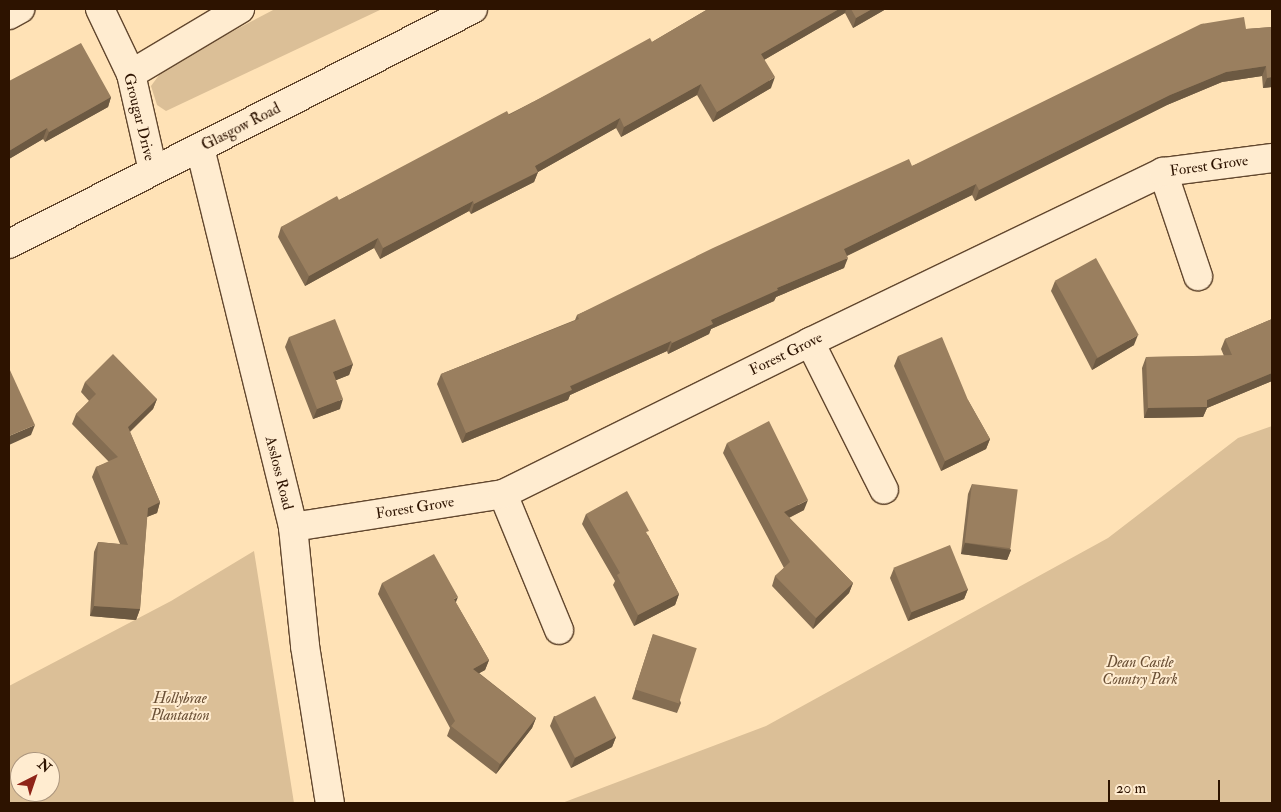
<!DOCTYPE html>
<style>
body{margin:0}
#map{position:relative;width:1281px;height:812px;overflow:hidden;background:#ffe2b6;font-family:"IM FELL Double Pica",serif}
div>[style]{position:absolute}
.green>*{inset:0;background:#dbbf97}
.roads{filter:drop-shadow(1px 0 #62472e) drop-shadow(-1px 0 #62472e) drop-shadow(0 1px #62472e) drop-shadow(0 -1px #62472e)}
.minor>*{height:28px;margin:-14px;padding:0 14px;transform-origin:14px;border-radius:14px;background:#ffecd0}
.secondary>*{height:28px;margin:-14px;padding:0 14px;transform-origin:14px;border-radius:14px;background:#ffecd0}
.wall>*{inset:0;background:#846d52}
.shaded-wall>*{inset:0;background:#6c5942}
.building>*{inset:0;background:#9a7f5f;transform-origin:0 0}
span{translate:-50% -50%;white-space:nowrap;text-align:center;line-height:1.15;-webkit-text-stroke:4px #ffecd0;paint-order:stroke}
.street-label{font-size:15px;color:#2d1300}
.park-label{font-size:15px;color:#6a4f35;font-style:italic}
.frame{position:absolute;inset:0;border:10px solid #2d1300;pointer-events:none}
.north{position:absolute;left:10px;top:752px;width:50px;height:50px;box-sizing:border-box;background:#ffecd0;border:1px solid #ab957d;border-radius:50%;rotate:41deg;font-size:14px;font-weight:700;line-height:20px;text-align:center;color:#2d1300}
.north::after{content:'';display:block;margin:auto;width:18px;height:22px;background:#8f2418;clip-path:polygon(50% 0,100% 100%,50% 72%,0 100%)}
.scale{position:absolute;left:1108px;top:780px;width:112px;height:22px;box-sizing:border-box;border:2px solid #2d1300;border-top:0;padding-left:6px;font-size:15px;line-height:18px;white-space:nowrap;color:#2d1300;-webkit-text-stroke:4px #ffecd0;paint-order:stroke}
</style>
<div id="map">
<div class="green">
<i style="clip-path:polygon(275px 9px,382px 9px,166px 111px,157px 105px,151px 86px,165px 67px)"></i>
<i style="clip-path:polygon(1272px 426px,1272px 803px,562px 803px,766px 726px,1108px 538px,1238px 438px)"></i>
<i style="clip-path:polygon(evenodd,254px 551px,294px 803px,9px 803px,9px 686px,171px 601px,254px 551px,20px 762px,50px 762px,50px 792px,20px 792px,20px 762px)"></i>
</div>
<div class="roads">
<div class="minor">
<i style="left:100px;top:9px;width:72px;rotate:64.5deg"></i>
<i style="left:131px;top:74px;width:99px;rotate:77.2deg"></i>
<i style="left:9px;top:15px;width:13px;rotate:-29deg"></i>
<i style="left:131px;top:74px;width:127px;rotate:-30.8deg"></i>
<i style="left:200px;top:148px;width:390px;rotate:76.2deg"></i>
<i style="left:293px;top:527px;width:120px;rotate:84.2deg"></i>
<i style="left:305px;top:646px;width:159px;rotate:81deg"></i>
<i style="left:1163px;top:172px;width:110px;rotate:71.4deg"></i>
<i style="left:810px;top:342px;width:165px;rotate:63.4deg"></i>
<i style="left:503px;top:494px;width:147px;rotate:67.6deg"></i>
<i style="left:293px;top:527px;width:213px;rotate:-8.9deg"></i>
<i style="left:503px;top:494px;width:343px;rotate:-26.3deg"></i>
<i style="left:810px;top:342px;width:392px;rotate:-25.7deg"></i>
<i style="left:1163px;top:172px;width:110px;rotate:-7.3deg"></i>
</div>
<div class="secondary">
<i style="left:9px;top:244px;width:520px;rotate:-26.86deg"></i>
</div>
</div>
<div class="wall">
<i style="clip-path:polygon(708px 9px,886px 9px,853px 28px,845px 13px,764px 60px,771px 88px,713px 122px,697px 95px,621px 137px,616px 128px,538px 172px,534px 182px,471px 214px,469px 211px,380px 259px,374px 248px,305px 286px,278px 237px,281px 227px,339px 200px,652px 42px)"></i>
<i style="clip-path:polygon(1272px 27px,1272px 87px,1263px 88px,1262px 76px,1222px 82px,1167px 105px,975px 201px,972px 195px,847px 256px,844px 268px,776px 297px,774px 301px,711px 329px,709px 334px,668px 354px,667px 351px,570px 395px,568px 400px,462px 443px,437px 384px,441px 374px,575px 320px,577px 315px,912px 166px,1246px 29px)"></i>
<i style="clip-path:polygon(9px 81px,111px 97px,108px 107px,45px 142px,43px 139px,9px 159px)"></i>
<i style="clip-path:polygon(1055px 281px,1134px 345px,1092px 370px,1051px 291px)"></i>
<i style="clip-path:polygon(1272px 319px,1272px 381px,1207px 408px,1203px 417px,1144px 418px,1142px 368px,1146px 357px,1224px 356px,1221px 349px,1225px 339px)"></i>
<i style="clip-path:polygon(289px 337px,353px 364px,349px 375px,336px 380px,340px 409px,313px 419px,285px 347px)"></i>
<i style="clip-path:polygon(898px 356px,968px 400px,990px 439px,986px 449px,941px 471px,894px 366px)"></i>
<i style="clip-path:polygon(85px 382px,157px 399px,153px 409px,130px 432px,160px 502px,157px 513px,147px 517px,140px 609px,136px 620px,90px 616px,94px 552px,98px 542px,120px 544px,92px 477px,96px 467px,109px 462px,72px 424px,76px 414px,89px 401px,81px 392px)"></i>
<i style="clip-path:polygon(727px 443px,804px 510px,789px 518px,853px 583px,849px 593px,813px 629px,772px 586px,775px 576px,784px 568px,723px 453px)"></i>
<i style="clip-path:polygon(972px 484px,1011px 550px,1007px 560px,961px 554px,968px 494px)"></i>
<i style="clip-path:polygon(586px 514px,648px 535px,679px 594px,675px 605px,634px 626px,613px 585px,615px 581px,582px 524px)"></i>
<i style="clip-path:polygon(894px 568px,968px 589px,964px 599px,908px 621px,890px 578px)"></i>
<i style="clip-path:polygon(382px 583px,456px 603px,489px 660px,485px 670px,479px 673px,536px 718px,532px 728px,496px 774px,447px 736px,450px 728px,378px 594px)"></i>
<i style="clip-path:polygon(653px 634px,681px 703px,677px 713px,632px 699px)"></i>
<i style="clip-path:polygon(554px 716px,616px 737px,612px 747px,571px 768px,550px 726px)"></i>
</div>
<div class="shaded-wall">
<i style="clip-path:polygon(839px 9px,846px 9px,845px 13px,757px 64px,761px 54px)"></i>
<i style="clip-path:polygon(872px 9px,886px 9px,853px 28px,856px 18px)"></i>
<i style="clip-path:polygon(1266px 66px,1262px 76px,1222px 82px,1167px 105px,975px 201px,979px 190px,1170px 95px,1226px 72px)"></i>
<i style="clip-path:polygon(775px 77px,771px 88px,713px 122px,717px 112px)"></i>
<i style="clip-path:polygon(1272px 77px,1272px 87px,1263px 88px,1267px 78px)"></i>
<i style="clip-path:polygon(701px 84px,697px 95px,621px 137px,624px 127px)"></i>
<i style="clip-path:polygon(111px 97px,108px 107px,45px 142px,49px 132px)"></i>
<i style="clip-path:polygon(620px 118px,616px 128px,538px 172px,534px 182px,471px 214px,474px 204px,535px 166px)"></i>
<i style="clip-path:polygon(47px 128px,43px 139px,9px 159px,9px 151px)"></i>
<i style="clip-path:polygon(976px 184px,972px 195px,840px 259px,844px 249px)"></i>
<i style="clip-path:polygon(473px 201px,469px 211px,380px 259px,383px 248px)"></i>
<i style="clip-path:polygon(378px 238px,374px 248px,305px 286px,309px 276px)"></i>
<i style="clip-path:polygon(848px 258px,844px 268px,776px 297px,774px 301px,711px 329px,709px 334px,668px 354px,672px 343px,711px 320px,777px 288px)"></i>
<i style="clip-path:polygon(1138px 335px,1134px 345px,1092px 370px,1096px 359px)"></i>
<i style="clip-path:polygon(671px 341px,667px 351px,570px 395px,568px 400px,462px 443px,466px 433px)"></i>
<i style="clip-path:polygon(353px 364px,349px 375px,329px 383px,333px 372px)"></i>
<i style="clip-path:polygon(1272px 373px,1272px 381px,1207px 408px,1203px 417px,1144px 418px,1148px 408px,1207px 400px)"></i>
<i style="clip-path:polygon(157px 399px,153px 409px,124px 437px,128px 427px)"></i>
<i style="clip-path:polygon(343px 399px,340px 409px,313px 419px,317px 409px)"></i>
<i style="clip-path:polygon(35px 425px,31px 435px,9px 445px,9px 436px)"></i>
<i style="clip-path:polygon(990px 439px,986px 449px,941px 471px,945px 461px)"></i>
<i style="clip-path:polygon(808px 500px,804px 510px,780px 522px,784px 512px)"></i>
<i style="clip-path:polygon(160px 502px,157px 513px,144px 518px,148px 508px)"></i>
<i style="clip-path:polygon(965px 543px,1011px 550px,1007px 560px,961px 554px)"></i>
<i style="clip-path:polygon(853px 583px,849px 593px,813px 629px,816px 618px)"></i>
<i style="clip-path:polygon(968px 589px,964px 599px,908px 621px,912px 611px)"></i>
<i style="clip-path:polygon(679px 594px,675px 605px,634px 626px,638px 615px)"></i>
<i style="clip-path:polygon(458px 597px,454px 607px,454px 599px)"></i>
<i style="clip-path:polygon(94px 606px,140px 609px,136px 620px,90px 616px)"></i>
<i style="clip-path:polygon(489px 660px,485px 670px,469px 679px,473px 669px)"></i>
<i style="clip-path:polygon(536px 718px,532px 728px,496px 774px,500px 764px)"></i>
<i style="clip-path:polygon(616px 737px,612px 747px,571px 768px,575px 758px)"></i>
</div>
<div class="building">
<i style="clip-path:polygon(708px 9px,839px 9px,761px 54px,775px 77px,717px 112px,701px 84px,624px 127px,620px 118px,535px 166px,538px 172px,474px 204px,473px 201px,383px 248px,378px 238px,309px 276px,281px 227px,337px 196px,339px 200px,507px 111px,509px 115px,650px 38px,652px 42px)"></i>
<i style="clip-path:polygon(851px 9px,872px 9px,856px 18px)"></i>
<i style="clip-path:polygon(1244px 17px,1246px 29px,1272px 27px,1272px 77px,1267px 78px,1266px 66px,1226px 72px,1170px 95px,979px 190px,976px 184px,844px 249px,848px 258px,777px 288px,778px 290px,711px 320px,713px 324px,672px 343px,671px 341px,570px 386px,572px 390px,466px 433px,441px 374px,579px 319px,577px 315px,713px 248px,909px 159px,912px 166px,1201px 24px)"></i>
<i style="clip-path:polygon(81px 43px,111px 97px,49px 132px,47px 128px,9px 151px,9px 81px)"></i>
<i style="left:1096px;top:258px;width:88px;height:47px;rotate:61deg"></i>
<i style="clip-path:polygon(335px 319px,353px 364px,333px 372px,343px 399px,317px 409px,289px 337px)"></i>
<i style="clip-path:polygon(1272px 319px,1272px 373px,1207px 400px,1207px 407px,1148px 408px,1146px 357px,1232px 355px,1225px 339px)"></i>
<i style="clip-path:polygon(942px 337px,968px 400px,990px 439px,945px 461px,898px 356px)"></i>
<i style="clip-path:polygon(113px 354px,157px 399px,128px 427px,160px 502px,148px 508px,140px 609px,94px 606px,98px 542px,128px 545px,96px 467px,118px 457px,76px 414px,96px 394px,85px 382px)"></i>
<i style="clip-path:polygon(9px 368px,35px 425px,9px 436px)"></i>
<i style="clip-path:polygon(769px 421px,808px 500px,784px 512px,853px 583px,816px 618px,775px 576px,790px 562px,727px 443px)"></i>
<i style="left:972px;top:484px;width:46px;height:59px;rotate:7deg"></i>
<i style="clip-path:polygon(627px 491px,649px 531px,646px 532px,679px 594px,638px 615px,617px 575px,620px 573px,586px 514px)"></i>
<i style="left:950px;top:545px;width:48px;height:61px;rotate:68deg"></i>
<i style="clip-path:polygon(434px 554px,458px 597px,454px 599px,489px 660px,473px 669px,536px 718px,500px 764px,451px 726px,455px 721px,382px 583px)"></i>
<i style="left:653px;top:634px;width:46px;height:58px;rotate:18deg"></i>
<i style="left:595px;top:696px;width:46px;height:46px;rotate:63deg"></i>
</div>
<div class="street-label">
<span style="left:139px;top:117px;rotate:76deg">Grougar Drive</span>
<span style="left:241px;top:127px;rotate:-27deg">Glasgow Road</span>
<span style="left:1209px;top:166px;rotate:-8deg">Forest Grove</span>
<span style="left:786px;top:354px;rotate:-26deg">Forest Grove</span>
<span style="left:279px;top:473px;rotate:76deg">Assloss Road</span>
<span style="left:415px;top:508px;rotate:-9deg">Forest Grove</span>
</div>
<div class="park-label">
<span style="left:1140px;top:671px">Dean Castle<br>Country Park</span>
<span style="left:180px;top:707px">Hollybrae<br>Plantation</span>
</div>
<div class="frame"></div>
<div class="north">N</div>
<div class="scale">20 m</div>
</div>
